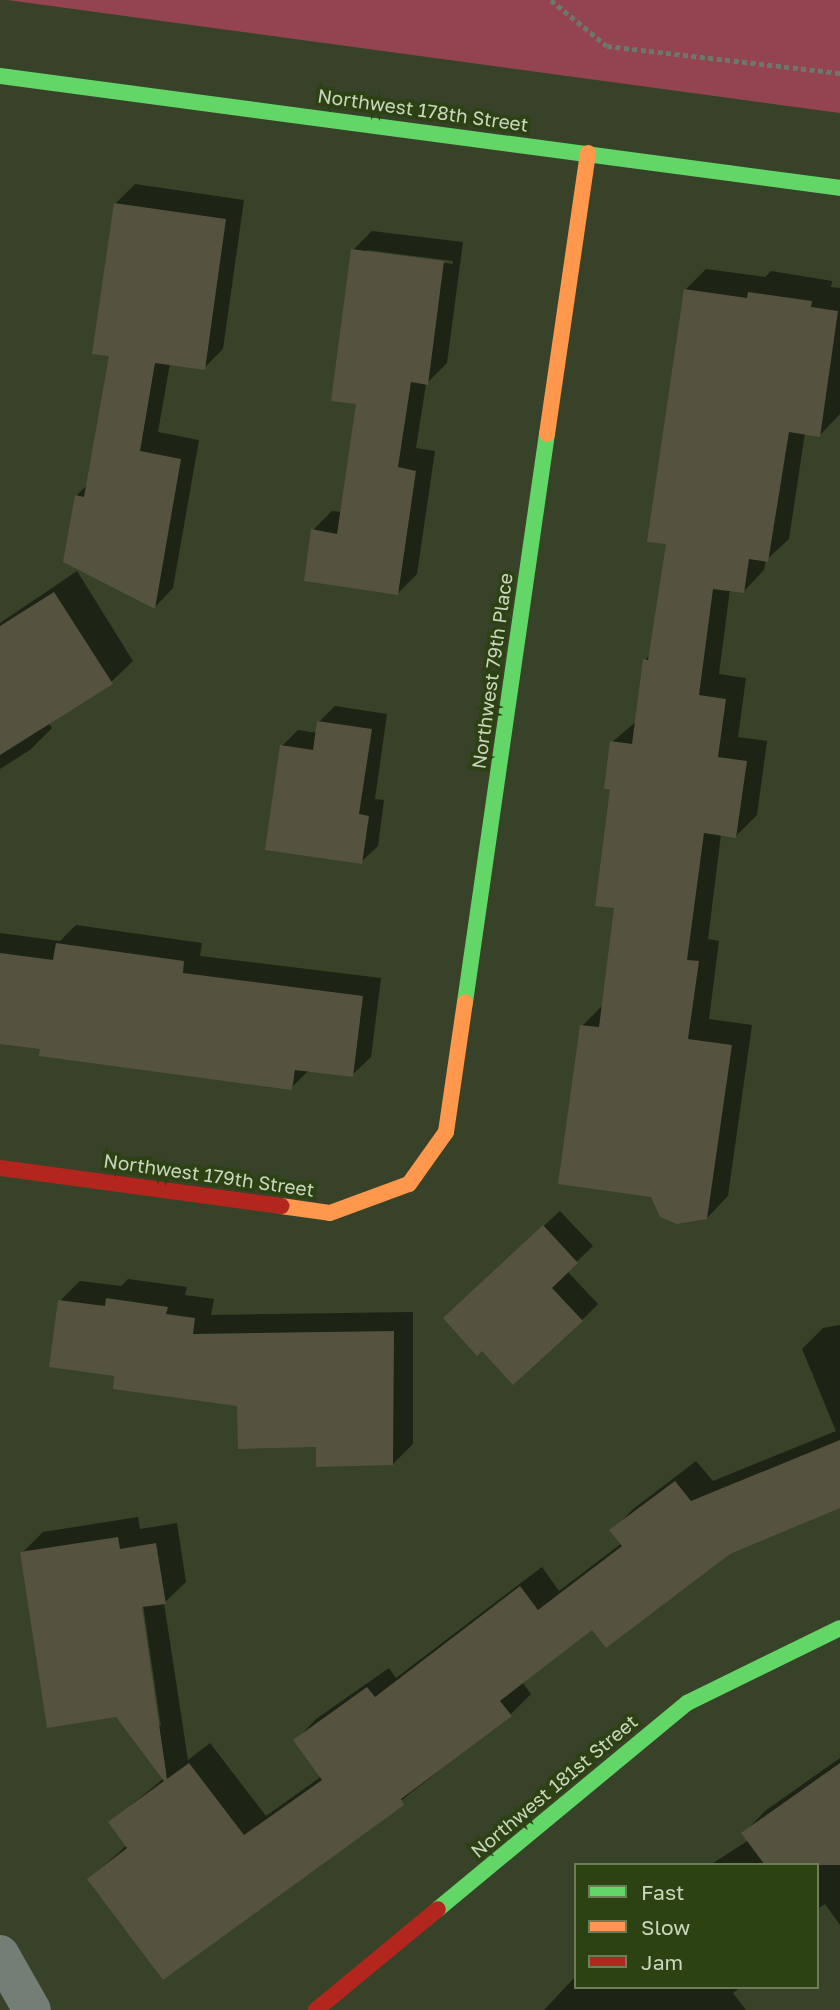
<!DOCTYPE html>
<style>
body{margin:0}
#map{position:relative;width:840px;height:2010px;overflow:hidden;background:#374228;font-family:"Golos Text",sans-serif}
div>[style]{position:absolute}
.green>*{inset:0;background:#944351}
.shadow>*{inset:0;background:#0007}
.building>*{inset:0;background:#55533f}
.path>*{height:4.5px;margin-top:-2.25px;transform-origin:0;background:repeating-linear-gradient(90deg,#6d776b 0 5px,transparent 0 8.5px)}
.street>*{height:38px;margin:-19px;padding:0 19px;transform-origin:19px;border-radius:19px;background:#737e75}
.fast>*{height:16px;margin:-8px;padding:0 8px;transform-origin:8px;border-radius:8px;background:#63d668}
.slow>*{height:16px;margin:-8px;padding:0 8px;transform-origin:8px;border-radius:8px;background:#ff974d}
.jam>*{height:16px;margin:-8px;padding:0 8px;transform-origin:8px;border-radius:8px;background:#b3261e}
span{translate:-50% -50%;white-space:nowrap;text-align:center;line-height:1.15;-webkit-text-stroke:7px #2d4213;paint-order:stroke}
.street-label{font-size:19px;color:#cad7be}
.legend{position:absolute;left:574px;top:1863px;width:245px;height:126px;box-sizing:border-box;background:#2d4213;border:2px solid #6c7e57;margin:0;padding:9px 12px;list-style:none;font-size:21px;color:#cad7be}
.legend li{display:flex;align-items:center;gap:14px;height:35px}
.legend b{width:35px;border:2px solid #6c7e57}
</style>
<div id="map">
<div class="green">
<i style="clip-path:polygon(7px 0,840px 0,840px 113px)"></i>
</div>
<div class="shadow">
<i style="clip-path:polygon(135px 184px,244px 200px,223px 349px,204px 368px,170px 363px,158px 432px,199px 440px,173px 588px,155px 607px,76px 496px,88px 484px,111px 355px,116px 203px)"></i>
<i style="clip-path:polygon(evenodd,372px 231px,463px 242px,447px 363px,426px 384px,416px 448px,435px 451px,417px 574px,398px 593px,313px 530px,332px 511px,342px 512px,358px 403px,353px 250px,372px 231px,367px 250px,453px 261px,453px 264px,367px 253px,367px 250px)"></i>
<i style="clip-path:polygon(706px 269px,765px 277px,771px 271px,832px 281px,831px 287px,840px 288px,840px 414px,820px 435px,805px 433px,789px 539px,766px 560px,764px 570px,743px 592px,730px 589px,719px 674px,746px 678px,738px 737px,767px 741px,757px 815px,736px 836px,721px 834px,708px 939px,719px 941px,709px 1019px,752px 1025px,728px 1196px,707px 1218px,582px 1026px,604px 1004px,616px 907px,612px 742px,637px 721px,645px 660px,651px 654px,668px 542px,685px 290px)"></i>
<i style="clip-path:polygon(77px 571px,133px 661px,111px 682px,48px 722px,52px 728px,30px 750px,0 769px,0 623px)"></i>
<i style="clip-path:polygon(335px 706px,387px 714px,375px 799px,384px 800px,378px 846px,361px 862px,282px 746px,298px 730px,318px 733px,319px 722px)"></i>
<i style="clip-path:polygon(76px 925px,202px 943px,200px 956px,381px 978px,371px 1057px,352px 1075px,309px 1070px,291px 1088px,0 1042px,0 933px,60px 941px)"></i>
<i style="clip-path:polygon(560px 1211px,593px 1246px,567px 1271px,598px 1304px,582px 1320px,483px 1349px,461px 1302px)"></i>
<i style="clip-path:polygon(128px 1279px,187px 1287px,185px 1295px,214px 1299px,211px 1315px,413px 1312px,413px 1444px,393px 1464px,317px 1445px,239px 1404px,116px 1374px,60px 1301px,80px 1281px,121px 1286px)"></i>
<i style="clip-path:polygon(evenodd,840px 1325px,840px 1506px,729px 1552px,593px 1628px,522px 1682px,531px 1694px,510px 1715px,347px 1843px,89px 1879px,127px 1845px,111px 1822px,164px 1778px,22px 1553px,43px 1532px,138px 1517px,140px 1529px,177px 1523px,186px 1582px,164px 1603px,188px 1760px,210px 1743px,266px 1816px,322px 1776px,296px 1740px,316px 1719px,389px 1668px,396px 1678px,542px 1567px,559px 1591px,622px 1543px,612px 1531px,632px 1510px,696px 1461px,713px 1481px,836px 1431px,802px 1349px,823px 1328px,840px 1325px,142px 1598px,161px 1727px,157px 1723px,139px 1599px,142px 1598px)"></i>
<i style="clip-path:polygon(840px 1758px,840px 1925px,825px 1904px,817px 1909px,817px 1865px,710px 1865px,749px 1840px,744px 1833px,765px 1811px)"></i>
<i style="clip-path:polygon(576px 1976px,576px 1987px,741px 1987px,733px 1993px,746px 2010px,544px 2010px)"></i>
</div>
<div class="building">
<i style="clip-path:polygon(114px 203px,226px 219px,205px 370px,155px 363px,140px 451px,181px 459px,155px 609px,63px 562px,75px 495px,84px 497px,109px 356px,92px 354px)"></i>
<i style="clip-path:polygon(351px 249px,444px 261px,428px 385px,411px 382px,398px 467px,416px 471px,398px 595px,304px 581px,311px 529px,337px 534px,356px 404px,331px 401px)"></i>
<i style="clip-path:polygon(684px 289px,747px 298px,748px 292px,812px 301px,811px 307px,838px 311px,820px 437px,789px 432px,768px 562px,749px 559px,744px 593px,713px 589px,699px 695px,726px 699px,718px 757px,747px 761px,736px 838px,704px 833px,687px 960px,699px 961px,688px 1039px,732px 1045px,707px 1219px,677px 1224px,660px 1217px,651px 1197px,558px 1184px,580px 1025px,599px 1027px,614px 908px,595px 906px,610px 789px,604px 789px,610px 741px,632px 744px,643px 659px,648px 660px,666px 544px,647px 542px)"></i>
<i style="clip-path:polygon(54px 592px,113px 684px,0 755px,0 626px)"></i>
<i style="clip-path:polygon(317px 721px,372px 729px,359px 814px,369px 816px,362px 864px,265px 850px,280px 745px,313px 750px)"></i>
<i style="clip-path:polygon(56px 943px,184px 961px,183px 973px,363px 996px,353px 1077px,295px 1070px,292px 1090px,39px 1056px,40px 1049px,0 1044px,0 953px,53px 960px)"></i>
<i style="clip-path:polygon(543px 1225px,578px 1263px,552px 1288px,583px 1321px,513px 1385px,482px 1351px,477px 1356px,443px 1318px)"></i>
<i style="clip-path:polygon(106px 1298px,168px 1307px,166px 1314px,195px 1318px,193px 1334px,394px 1331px,393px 1465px,316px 1467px,316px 1447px,238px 1449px,237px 1406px,113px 1389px,114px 1376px,49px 1367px,58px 1300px,105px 1306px)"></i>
<i style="clip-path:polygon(840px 1440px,840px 1508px,730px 1554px,606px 1648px,592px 1630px,500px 1701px,512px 1716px,401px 1799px,404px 1805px,163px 1980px,87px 1879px,127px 1848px,108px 1822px,164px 1781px,116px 1717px,47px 1728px,20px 1552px,118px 1537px,120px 1549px,156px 1543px,166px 1604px,142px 1607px,167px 1779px,189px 1763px,244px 1835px,322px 1780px,293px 1740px,367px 1687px,375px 1697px,520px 1586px,538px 1610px,622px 1546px,609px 1530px,675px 1481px,691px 1501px)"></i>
<i style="clip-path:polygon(840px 1763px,840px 1865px,765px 1865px,741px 1833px)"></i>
</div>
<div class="path">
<i style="left:551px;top:0;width:72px;rotate:39.4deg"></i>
<i style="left:607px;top:46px;width:235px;rotate:6.6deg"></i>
</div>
<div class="street">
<i style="left:0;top:1954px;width:64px;rotate:60.3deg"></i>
</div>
<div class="fast">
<i style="left:0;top:76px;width:847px;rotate:7.59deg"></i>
<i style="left:465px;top:1002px;width:574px;rotate:-81.79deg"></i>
<i style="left:438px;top:1909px;width:323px;rotate:-39.6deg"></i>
<i style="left:687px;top:1703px;width:170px;rotate:-26.1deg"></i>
</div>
<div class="slow">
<i style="left:547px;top:434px;width:284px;rotate:-81.7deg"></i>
<i style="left:281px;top:1206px;width:49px;rotate:8.1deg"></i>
<i style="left:330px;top:1213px;width:84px;rotate:-20.2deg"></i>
<i style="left:409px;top:1184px;width:64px;rotate:-54.6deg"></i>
<i style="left:446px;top:1132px;width:131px;rotate:-81.7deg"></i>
</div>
<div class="jam">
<i style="left:0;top:1168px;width:284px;rotate:7.7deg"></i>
<i style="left:316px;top:2010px;width:158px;rotate:-39.6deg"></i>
</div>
<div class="street-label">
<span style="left:423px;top:110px;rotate:8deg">Northwest 178th Street</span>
<span style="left:492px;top:671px;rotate:-82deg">Northwest 79th Place</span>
<span style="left:209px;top:1175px;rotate:8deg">Northwest 179th Street</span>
<span style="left:554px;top:1786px;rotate:-40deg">Northwest 181st Street</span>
</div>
<ul class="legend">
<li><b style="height:9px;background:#63d668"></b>Fast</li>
<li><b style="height:9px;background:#ff974d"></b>Slow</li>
<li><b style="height:9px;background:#b3261e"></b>Jam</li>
</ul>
</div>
